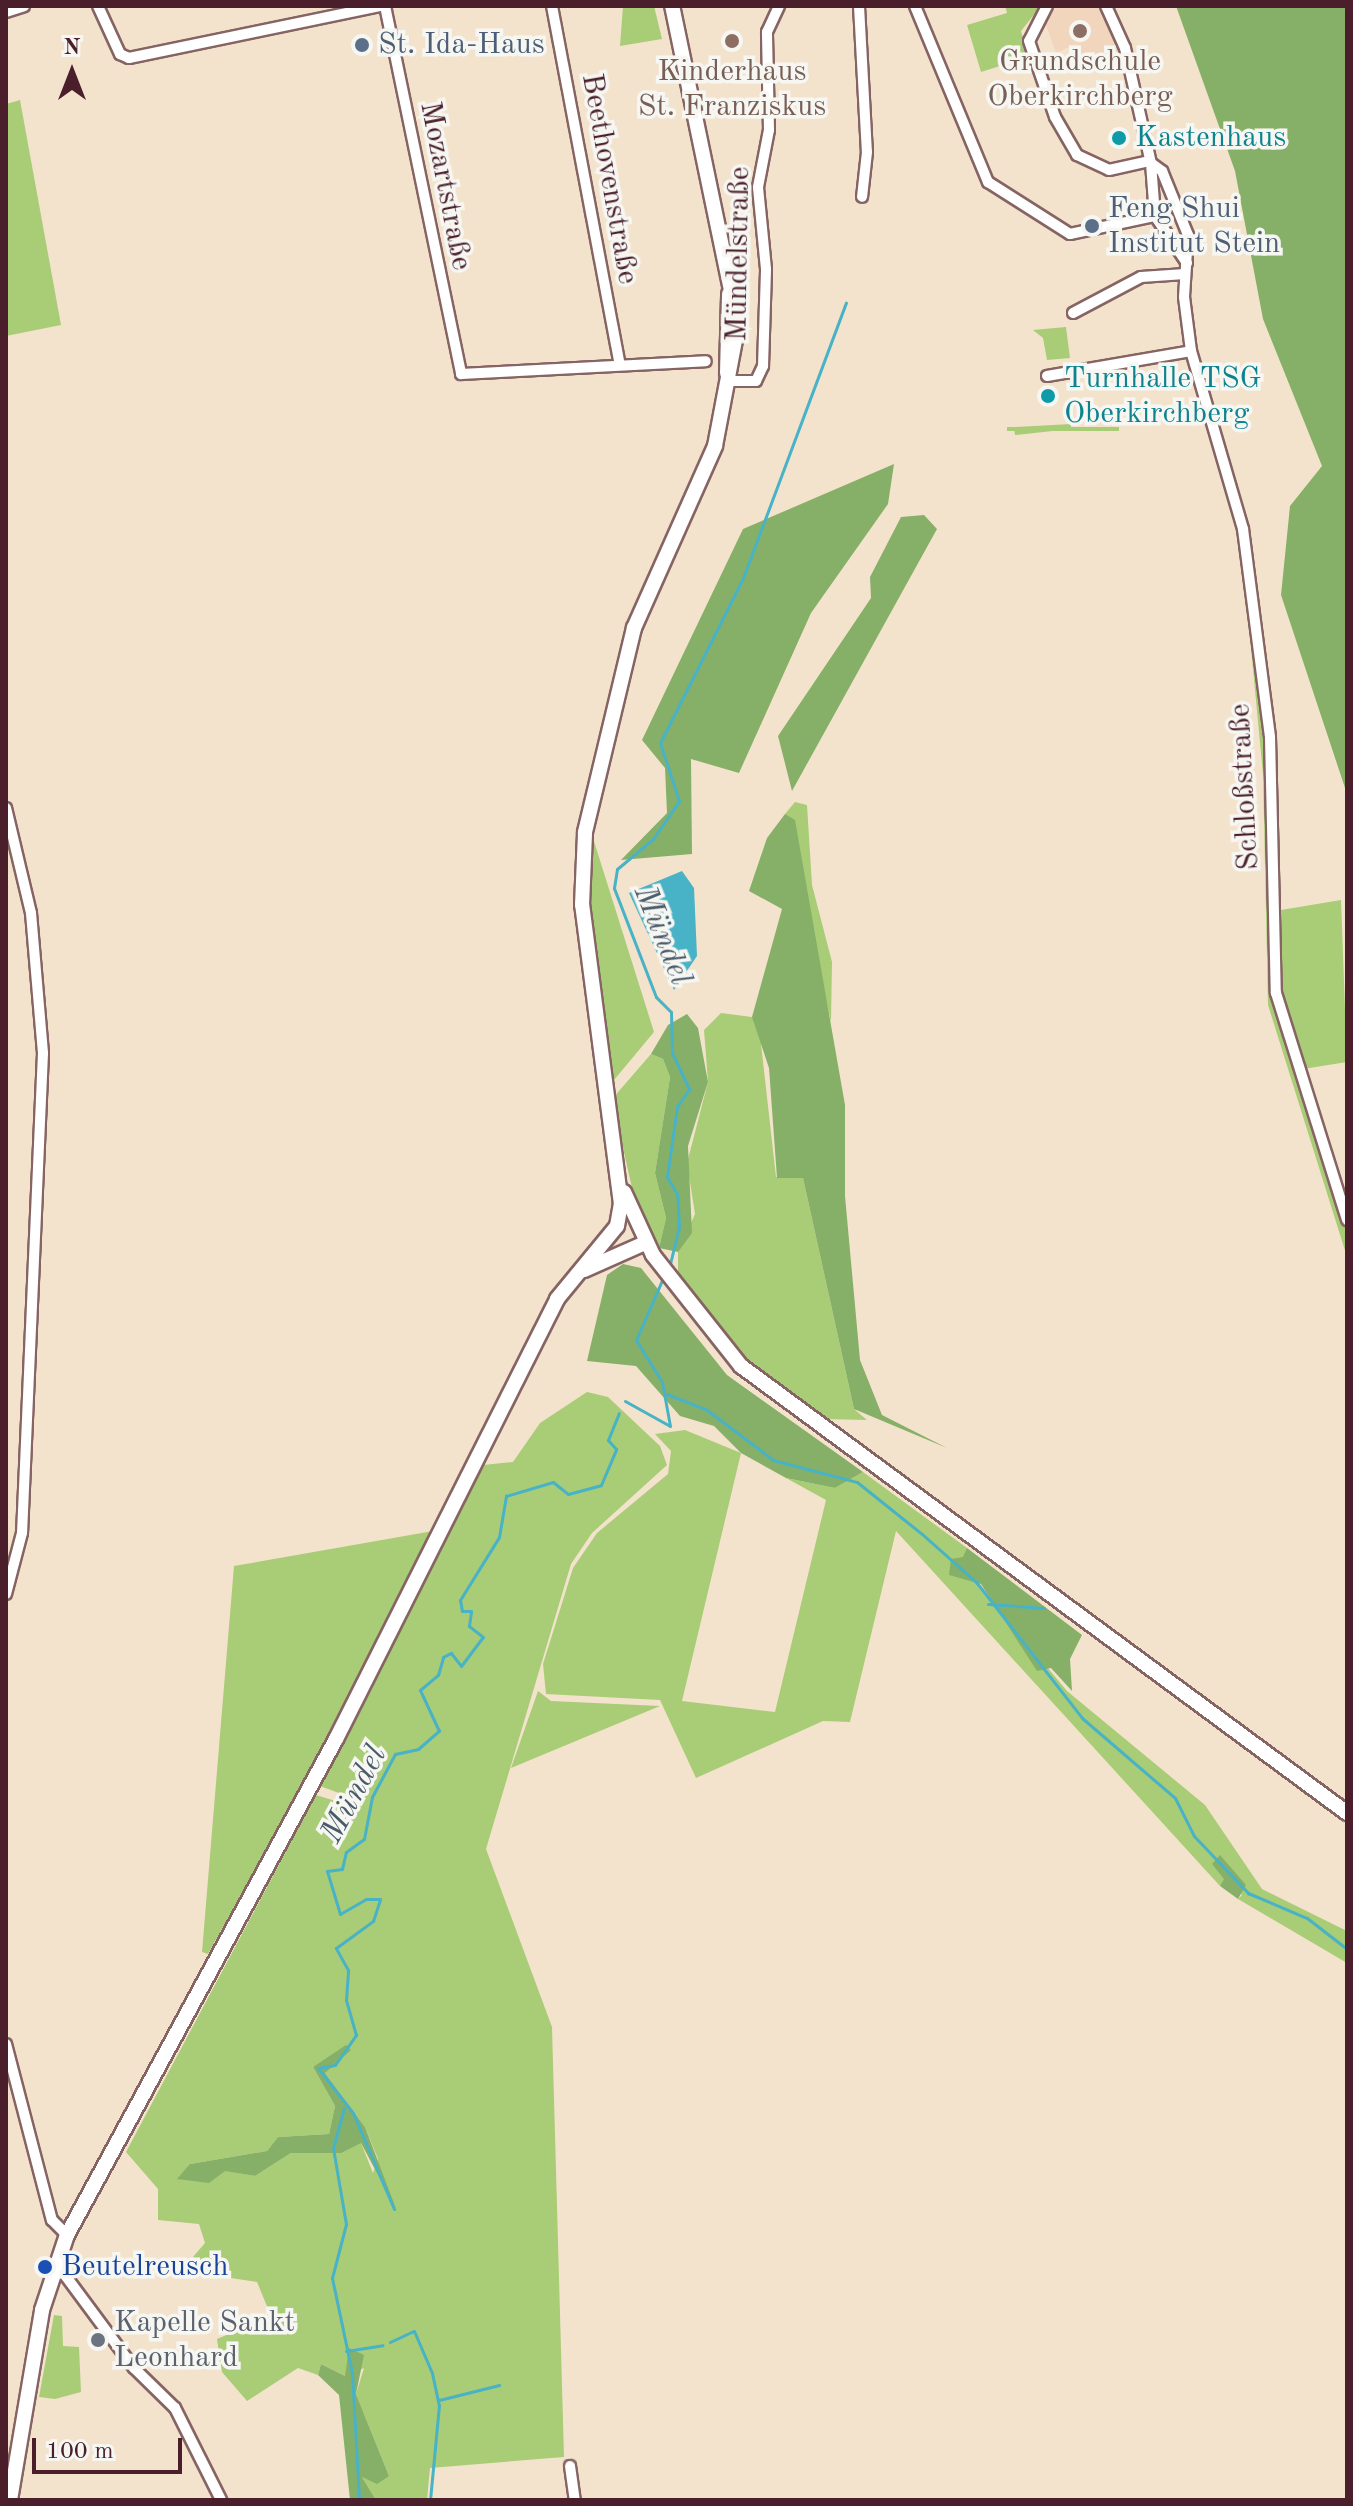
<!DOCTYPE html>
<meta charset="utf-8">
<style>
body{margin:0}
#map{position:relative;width:1353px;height:2506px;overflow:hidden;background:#f4e3cc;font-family:"Old Standard TT",serif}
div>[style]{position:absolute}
.built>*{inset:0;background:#f1d5bd}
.green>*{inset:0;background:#a9cc76;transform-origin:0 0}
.forest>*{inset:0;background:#86b067}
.water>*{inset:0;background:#48b2c6}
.stream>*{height:3px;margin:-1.5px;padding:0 1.5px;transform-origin:1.5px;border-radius:1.5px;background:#48b2c6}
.roads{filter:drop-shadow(2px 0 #866463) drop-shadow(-2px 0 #866463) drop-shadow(0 2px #866463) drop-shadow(0 -2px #866463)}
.street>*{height:10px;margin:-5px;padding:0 5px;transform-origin:5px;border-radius:5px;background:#fff}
.secondary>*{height:14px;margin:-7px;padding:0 7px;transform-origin:7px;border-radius:7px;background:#fff}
.dots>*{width:22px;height:22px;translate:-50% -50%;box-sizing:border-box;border:4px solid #f6f6f2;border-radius:50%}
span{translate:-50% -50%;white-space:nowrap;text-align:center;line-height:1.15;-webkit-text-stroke:7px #f6f6f2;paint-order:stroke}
.service-label{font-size:30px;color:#4e5e75}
.left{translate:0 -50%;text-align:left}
.education-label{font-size:30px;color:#785e54}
.culture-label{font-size:30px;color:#0d838f}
.street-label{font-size:30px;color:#4a1f2b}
.transit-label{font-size:30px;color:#164399}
.worship-label{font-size:30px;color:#5b616d}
.water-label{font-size:32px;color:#495a69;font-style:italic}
.frame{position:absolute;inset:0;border:8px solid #4a1f2b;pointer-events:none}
.north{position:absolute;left:32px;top:32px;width:80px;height:80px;-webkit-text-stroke:6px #f6f6f2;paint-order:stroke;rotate:0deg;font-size:22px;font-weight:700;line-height:32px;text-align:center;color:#4a1f2b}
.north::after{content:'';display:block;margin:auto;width:28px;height:36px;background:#4a1f2b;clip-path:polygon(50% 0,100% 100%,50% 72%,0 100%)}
.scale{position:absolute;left:32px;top:2438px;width:150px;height:36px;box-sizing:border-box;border:4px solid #4a1f2b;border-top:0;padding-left:10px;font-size:24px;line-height:28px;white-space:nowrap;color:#4a1f2b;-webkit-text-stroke:6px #f6f6f2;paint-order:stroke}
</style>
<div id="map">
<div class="built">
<i style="clip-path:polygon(1054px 6px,1101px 6px,1121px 50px,1083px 66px,1074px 45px,1056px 53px,1043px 17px)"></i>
</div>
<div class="green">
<i style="clip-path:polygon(623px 6px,654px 6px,662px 39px,620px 46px)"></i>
<i style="clip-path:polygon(1005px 6px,1041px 6px,1021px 31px,1028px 57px,981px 72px,967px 25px,1007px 13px)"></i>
<i style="clip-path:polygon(20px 100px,61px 325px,6px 336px,6px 104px)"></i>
<i style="clip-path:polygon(1066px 327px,1070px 358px,1047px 360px,1043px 338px,1033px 330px)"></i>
<i style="clip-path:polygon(1071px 424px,1071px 429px,1015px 435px,1014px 427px)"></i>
<i style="left:1119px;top:427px;width:4px;height:112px;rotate:90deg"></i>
<i style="clip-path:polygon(1249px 627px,1262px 704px,1267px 773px,1272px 998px,1347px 1233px,1347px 1257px,1268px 1005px,1263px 774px)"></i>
<i style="clip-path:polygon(795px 802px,807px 805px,812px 885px,832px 962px,831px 1022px,785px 814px)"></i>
<i style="clip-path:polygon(592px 835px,654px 1032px,609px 1086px,588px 896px)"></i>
<i style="clip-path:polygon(1341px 900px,1347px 1062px,1303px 1069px,1282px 995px,1281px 910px)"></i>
<i style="clip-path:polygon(721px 1013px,752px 1017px,759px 1026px,776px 1177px,803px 1178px,854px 1409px,867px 1420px,822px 1419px,749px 1365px,678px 1280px,678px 1252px,695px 1214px,687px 1163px,708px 1082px,704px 1030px)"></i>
<i style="clip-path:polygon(651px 1054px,663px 1059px,670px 1077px,655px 1173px,666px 1218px,659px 1248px,632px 1188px,612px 1099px)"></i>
<i style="clip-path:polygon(evenodd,587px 1392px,608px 1397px,660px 1446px,667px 1465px,592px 1533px,571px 1564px,486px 1849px,552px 2027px,564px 2457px,430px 2468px,427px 2500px,376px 2500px,362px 2477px,389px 2476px,356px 2394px,364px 2368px,345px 2376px,321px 2364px,318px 2375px,298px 2368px,247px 2401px,222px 2372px,217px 2339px,271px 2316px,257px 2282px,203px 2274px,193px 2257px,205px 2243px,199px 2224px,158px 2220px,158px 2189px,126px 2152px,316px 1795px,345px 1804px,347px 1796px,320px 1786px,483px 1465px,513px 1462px,540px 1423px,587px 1392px,333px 2059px,325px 2073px,365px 2127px,378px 2159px,373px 2173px,361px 2143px,291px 2153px,255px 2176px,190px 2164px,267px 2151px,278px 2137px,329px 2134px,335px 2106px,313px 2067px,333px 2059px)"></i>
<i style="clip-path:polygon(685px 1430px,741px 1453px,682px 1701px,775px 1712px,826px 1500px,786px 1478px,835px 1488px,863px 1472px,967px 1548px,970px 1575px,1067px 1691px,1205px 1805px,1262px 1889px,1347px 1931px,1347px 1963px,1238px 1899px,1242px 1895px,1225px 1879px,1220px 1886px,896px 1531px,850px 1722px,823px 1721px,696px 1778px,660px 1700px,546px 1694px,543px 1664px,573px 1568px,597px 1533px,668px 1474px,671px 1451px,655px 1434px)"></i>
<i style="clip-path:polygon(433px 1531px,311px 1768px,208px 1954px,202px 1952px,234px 1566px)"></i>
<i style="clip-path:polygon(538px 1691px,551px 1701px,660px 1706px,511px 1768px)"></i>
<i style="clip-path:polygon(54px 2315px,62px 2316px,63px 2346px,79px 2347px,81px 2392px,55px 2399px,39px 2397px)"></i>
</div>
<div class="forest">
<i style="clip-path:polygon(1176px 6px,1347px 6px,1347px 794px,1281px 595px,1290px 506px,1322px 466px,1263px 319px,1235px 171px)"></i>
<i style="clip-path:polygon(894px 464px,888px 504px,811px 613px,739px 773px,691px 759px,692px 854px,621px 860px,667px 813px,665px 768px,642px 740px,743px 529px)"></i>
<i style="clip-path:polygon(924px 515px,937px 529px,792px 791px,778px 736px,871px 598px,870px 577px,901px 517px)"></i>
<i style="clip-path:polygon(785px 814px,795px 820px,845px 1105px,845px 1196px,860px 1360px,882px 1415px,947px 1448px,854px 1409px,803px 1178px,777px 1178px,769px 1068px,752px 1017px,782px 909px,749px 891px,767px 838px)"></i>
<i style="clip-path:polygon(687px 1014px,698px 1028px,708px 1082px,688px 1146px,692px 1233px,678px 1252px,659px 1248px,666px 1218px,655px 1173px,670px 1077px,663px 1059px,651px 1054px,668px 1025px)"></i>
<i style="clip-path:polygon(623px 1264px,641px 1268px,727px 1375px,863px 1472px,835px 1488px,786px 1478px,741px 1453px,714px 1426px,680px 1416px,636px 1366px,587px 1361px,607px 1275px)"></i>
<i style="clip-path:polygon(967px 1548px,1082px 1635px,1070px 1659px,1072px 1691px,1051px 1668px,1037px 1671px,981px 1584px,949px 1575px,951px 1559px,963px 1557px)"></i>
<i style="clip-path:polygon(1220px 1855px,1246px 1885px,1238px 1899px,1220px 1886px,1224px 1879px,1212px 1864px)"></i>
<i style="clip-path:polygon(346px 2045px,351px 2050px,325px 2073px,365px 2127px,397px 2211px,361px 2143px,341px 2153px,291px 2153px,255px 2176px,225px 2171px,209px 2183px,177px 2179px,190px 2164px,267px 2151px,278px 2137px,329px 2134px,335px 2106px,313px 2067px)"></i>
<i style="clip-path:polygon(349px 2348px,364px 2355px,356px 2394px,389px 2476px,377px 2484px,362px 2477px,376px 2500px,350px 2500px,339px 2395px,318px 2375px,321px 2364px,345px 2376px)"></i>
</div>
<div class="water">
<i style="clip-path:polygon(682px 871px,694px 888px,697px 956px,674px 990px,629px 893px)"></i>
</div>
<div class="stream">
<i style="left:669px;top:1268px;width:42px;rotate:-76.3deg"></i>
<i style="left:679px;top:1227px;width:33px;rotate:-93deg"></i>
<i style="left:677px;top:1194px;width:20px;rotate:-120deg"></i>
<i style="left:667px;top:1177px;width:71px;rotate:-81.9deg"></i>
<i style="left:677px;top:1107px;width:22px;rotate:-56deg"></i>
<i style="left:689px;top:1089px;width:40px;rotate:-115deg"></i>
<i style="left:672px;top:1053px;width:41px;rotate:-91.4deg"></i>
<i style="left:671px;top:1012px;width:21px;rotate:-135deg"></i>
<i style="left:656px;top:997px;width:117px;rotate:-111.1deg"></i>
<i style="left:614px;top:888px;width:19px;rotate:-81deg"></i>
<i style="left:617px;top:869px;width:47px;rotate:-39.8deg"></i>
<i style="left:653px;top:839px;width:46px;rotate:-55.6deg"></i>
<i style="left:679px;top:801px;width:61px;rotate:-108.1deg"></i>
<i style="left:660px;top:743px;width:185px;rotate:-63.3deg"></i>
<i style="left:743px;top:578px;width:294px;rotate:-69.5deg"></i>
<i style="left:667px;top:1394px;width:43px;rotate:21.8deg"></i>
<i style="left:707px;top:1410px;width:83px;rotate:37.1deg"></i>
<i style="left:773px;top:1460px;width:87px;rotate:14.7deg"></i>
<i style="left:857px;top:1482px;width:83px;rotate:38.7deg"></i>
<i style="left:922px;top:1534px;width:74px;rotate:41.7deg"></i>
<i style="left:977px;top:1583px;width:171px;rotate:52.1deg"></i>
<i style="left:1082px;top:1718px;width:123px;rotate:40.7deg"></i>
<i style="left:1175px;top:1798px;width:42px;rotate:63.4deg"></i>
<i style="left:1194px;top:1836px;width:79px;rotate:46.5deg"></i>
<i style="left:1248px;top:1893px;width:64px;rotate:23deg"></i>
<i style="left:1307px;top:1918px;width:51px;rotate:37.8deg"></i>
<i style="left:625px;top:1401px;width:51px;rotate:29.1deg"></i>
<i style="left:670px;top:1426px;width:45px;rotate:-100.3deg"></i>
<i style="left:662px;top:1382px;width:49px;rotate:-121.8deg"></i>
<i style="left:636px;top:1340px;width:68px;rotate:-66.5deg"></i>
<i style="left:988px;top:1604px;width:56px;rotate:4.1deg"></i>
<i style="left:344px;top:2108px;width:41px;rotate:105.4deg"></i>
<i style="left:333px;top:2148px;width:77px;rotate:80.3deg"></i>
<i style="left:346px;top:2224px;width:56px;rotate:104.5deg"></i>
<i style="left:332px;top:2278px;width:97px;rotate:78.1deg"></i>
<i style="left:352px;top:2373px;width:127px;rotate:86.8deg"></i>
<i style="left:394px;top:2209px;width:104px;rotate:-113.1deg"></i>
<i style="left:353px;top:2113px;width:57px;rotate:-127.9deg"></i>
<i style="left:318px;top:2068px;width:17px;rotate:-10deg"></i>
<i style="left:335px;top:2065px;width:37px;rotate:-55deg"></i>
<i style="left:356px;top:2035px;width:36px;rotate:-106deg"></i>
<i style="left:346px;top:2000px;width:30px;rotate:-86deg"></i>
<i style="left:348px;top:1970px;width:25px;rotate:-119deg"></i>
<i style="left:336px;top:1948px;width:46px;rotate:-36.1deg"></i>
<i style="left:373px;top:1921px;width:23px;rotate:-72deg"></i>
<i style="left:380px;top:1899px;width:14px;rotate:180deg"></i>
<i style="left:366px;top:1899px;width:30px;rotate:150deg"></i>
<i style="left:340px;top:1914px;width:45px;rotate:-106.8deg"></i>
<i style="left:327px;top:1871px;width:15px;rotate:-8deg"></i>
<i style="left:342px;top:1869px;width:17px;rotate:-77deg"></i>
<i style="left:346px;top:1852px;width:22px;rotate:-36deg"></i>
<i style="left:364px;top:1839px;width:43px;rotate:-79.2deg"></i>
<i style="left:372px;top:1797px;width:49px;rotate:-61.9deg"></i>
<i style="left:395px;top:1754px;width:24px;rotate:-12deg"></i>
<i style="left:418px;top:1749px;width:28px;rotate:-41deg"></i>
<i style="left:439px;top:1731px;width:45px;rotate:-114.9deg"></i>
<i style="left:420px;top:1690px;width:23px;rotate:-40deg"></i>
<i style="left:438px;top:1675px;width:19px;rotate:-74deg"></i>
<i style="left:443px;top:1657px;width:9px;rotate:-27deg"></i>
<i style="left:451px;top:1653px;width:16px;rotate:52deg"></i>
<i style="left:461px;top:1666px;width:36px;rotate:-53deg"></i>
<i style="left:483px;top:1637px;width:18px;rotate:-142deg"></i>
<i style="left:469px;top:1626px;width:15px;rotate:-82deg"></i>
<i style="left:471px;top:1611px;width:9px;rotate:180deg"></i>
<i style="left:462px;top:1611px;width:11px;rotate:-100deg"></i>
<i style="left:460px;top:1600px;width:74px;rotate:-58.2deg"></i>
<i style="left:499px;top:1537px;width:42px;rotate:-80.3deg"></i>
<i style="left:506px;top:1496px;width:49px;rotate:-16.6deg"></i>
<i style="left:553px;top:1482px;width:19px;rotate:39deg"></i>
<i style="left:568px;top:1494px;width:34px;rotate:-15deg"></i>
<i style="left:601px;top:1485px;width:39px;rotate:-67deg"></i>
<i style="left:616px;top:1449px;width:12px;rotate:-132deg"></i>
<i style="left:608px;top:1440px;width:29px;rotate:-68deg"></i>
<i style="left:390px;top:2342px;width:26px;rotate:-25deg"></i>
<i style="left:414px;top:2331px;width:46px;rotate:66.8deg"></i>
<i style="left:432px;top:2373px;width:33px;rotate:78deg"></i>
<i style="left:439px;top:2405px;width:95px;rotate:95.4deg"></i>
<i style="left:346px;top:2351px;width:37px;rotate:-9deg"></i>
<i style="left:439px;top:2400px;width:62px;rotate:-14deg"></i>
</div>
<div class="roads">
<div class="street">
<i style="left:98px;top:6px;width:53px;rotate:65.4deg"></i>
<i style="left:120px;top:54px;width:10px;rotate:24deg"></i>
<i style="left:129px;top:58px;width:256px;rotate:-11.7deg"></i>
<i style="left:385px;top:6px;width:376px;rotate:78.3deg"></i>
<i style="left:461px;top:374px;width:245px;rotate:-3deg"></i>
<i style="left:552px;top:6px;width:361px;rotate:79.3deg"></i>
<i style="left:859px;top:6px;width:146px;rotate:86.9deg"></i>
<i style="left:867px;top:152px;width:45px;rotate:96.3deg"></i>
<i style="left:915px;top:6px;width:191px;rotate:67.5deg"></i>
<i style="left:988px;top:182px;width:97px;rotate:32.4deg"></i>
<i style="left:1070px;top:234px;width:87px;rotate:-12deg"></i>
<i style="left:1047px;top:6px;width:39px;rotate:117deg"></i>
<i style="left:1029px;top:41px;width:80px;rotate:71.1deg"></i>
<i style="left:1055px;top:117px;width:44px;rotate:59.9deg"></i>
<i style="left:1077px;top:155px;width:35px;rotate:25deg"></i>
<i style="left:1109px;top:170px;width:42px;rotate:-12.4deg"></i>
<i style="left:1106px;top:6px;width:46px;rotate:65.7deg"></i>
<i style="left:1125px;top:48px;width:118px;rotate:77.3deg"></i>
<i style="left:1151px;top:163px;width:14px;rotate:36deg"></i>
<i style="left:1162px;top:171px;width:69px;rotate:67.9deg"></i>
<i style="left:1188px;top:235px;width:62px;rotate:93.7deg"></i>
<i style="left:1184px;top:297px;width:54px;rotate:82.6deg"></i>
<i style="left:1191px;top:351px;width:185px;rotate:73.7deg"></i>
<i style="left:1243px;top:529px;width:210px;rotate:82.6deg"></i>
<i style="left:1270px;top:737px;width:256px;rotate:88.7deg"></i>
<i style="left:1276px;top:993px;width:238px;rotate:72.6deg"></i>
<i style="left:6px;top:12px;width:19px;rotate:-18deg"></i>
<i style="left:1151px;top:163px;width:53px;rotate:85.7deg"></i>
<i style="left:1155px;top:216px;width:57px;rotate:55.8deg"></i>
<i style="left:1073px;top:313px;width:77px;rotate:-27.9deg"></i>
<i style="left:1141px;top:277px;width:44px;rotate:-3.9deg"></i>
<i style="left:1047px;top:376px;width:146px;rotate:-9.8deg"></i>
<i style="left:728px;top:381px;width:28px"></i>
<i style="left:756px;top:381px;width:17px;rotate:-65deg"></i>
<i style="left:763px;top:366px;width:97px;rotate:-88.2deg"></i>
<i style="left:766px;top:269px;width:82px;rotate:-95.6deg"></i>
<i style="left:758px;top:187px;width:58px;rotate:-79.1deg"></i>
<i style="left:769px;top:130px;width:98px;rotate:-91.2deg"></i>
<i style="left:767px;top:32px;width:29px;rotate:-65deg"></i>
<i style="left:6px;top:808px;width:108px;rotate:76.6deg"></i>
<i style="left:31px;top:913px;width:141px;rotate:85.1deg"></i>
<i style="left:43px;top:1053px;width:480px;rotate:92.5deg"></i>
<i style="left:22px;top:1533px;width:63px;rotate:104.7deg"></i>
<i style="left:6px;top:2044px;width:182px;rotate:75.4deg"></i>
<i style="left:52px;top:2220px;width:21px;rotate:45deg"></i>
<i style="left:56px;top:2263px;width:131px;rotate:53.4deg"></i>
<i style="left:134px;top:2368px;width:57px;rotate:44.3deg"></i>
<i style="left:175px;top:2408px;width:103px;rotate:63.4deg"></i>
<i style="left:570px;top:2466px;width:34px;rotate:82deg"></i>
</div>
<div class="secondary">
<i style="left:727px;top:373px;width:79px;rotate:-88.5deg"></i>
<i style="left:624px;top:1192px;width:69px;rotate:65.3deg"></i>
<i style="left:653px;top:1255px;width:142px;rotate:51.6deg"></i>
<i style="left:741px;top:1366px;width:753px;rotate:36.41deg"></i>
<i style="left:584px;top:1270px;width:67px;rotate:-23.9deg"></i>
<i style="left:10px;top:2500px;width:193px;rotate:-80.4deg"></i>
<i style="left:42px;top:2310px;width:79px;rotate:-71.6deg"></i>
<i style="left:67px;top:2235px;width:564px;rotate:-61.53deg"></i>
<i style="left:336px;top:1739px;width:492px;rotate:-63.3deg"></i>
<i style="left:557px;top:1299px;width:94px;rotate:-50.6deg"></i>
<i style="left:617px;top:1226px;width:22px;rotate:-80deg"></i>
<i style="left:621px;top:1204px;width:302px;rotate:-97.4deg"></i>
<i style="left:582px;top:905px;width:73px;rotate:-87.6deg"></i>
<i style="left:585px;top:832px;width:210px;rotate:-76.5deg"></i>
<i style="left:634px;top:628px;width:199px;rotate:-66deg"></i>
<i style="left:715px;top:446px;width:124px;rotate:-79.3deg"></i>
<i style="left:738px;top:324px;width:325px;rotate:-101.7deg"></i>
</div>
</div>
<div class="dots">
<i style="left:1080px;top:31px;background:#8d6e63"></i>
<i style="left:732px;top:41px;background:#8d6e63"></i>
<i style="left:362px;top:45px;background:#5c6f8a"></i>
<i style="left:1119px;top:138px;background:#0f9aa8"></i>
<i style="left:1092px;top:226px;background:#5c6f8a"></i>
<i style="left:1048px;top:396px;background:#0f9aa8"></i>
<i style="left:45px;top:2267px;background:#1a4fb4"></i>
<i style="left:98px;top:2340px;background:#6b7280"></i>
</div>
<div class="service-label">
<span class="left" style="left:378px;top:45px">St. Ida-Haus</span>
<span class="left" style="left:1108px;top:226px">Feng Shui<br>Institut Stein</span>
</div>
<div class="education-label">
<span style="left:1080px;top:79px">Grundschule<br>Oberkirchberg</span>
<span style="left:732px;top:89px">Kinderhaus<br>St. Franziskus</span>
</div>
<div class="culture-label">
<span class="left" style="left:1135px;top:138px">Kastenhaus</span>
<span class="left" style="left:1064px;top:396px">Turnhalle TSG<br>Oberkirchberg</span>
</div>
<div class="street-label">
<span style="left:609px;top:179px;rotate:80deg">Beethovenstraße</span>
<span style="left:445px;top:186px;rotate:79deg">Mozartstraße</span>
<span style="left:739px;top:254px;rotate:-89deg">Mündelstraße</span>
<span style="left:1245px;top:787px;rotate:-93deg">Schloßstraße</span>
</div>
<div class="transit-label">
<span class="left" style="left:61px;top:2267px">Beutelreusch</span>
</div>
<div class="worship-label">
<span class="left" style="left:114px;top:2340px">Kapelle Sankt<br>Leonhard</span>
</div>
<div class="water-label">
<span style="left:661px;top:936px;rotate:68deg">Mündel</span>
<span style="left:355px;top:1795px;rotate:-62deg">Mündel</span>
</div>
<div class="frame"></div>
<div class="north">N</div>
<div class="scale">100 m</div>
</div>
